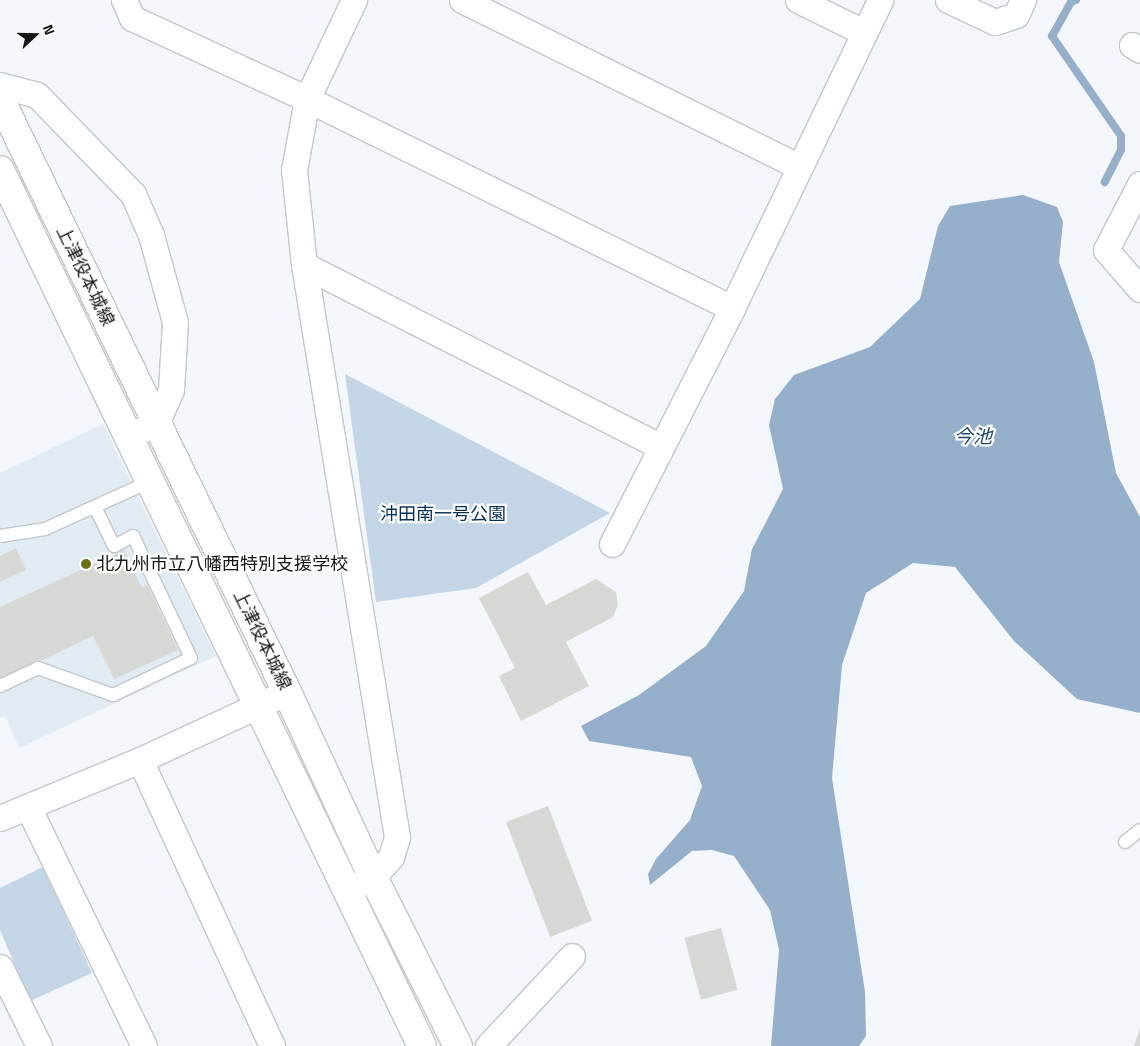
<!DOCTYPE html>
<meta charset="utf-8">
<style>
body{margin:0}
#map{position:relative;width:1140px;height:1046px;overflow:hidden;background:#f3f6fa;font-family:"Titillium Web","Noto Sans JP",sans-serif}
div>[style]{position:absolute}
.built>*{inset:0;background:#e1ebf4}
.green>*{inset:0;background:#c4d5e6}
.water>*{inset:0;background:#95afca}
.stream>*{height:8px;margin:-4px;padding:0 4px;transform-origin:4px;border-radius:4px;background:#95afca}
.building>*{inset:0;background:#d7d8d3;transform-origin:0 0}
.roads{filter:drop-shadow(1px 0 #c3c7ca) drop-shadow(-1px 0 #c3c7ca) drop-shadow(0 1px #c3c7ca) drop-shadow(0 -1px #c3c7ca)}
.service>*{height:12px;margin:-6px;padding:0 6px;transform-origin:6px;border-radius:6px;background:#fff}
.minor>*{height:25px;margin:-12.5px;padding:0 12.5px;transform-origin:12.5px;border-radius:12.5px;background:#fff}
.tertiary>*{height:28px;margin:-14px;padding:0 14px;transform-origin:14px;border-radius:14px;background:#fff}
.dots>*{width:14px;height:14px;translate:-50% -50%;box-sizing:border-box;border:2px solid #fff;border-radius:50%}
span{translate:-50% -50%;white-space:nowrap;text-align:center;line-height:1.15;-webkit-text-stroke:4.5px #fff;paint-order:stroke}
.street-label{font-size:18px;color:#151617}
.park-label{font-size:18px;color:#063256}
.poi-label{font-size:18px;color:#151617}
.left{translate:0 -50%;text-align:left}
.water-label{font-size:19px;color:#1f486e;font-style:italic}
.north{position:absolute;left:10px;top:10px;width:50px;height:50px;-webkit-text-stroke:4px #fff;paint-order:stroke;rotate:69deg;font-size:14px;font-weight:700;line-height:20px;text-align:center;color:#151617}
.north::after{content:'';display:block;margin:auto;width:18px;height:22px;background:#151617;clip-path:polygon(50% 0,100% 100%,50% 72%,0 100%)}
</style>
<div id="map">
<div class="built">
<i style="clip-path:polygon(103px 424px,216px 656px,19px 748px,6px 717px,0 718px,0 473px)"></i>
</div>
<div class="green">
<i style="clip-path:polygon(345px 374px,610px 513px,476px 588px,376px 602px)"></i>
<i style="clip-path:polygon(43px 867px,92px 973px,30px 1001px,0 930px,0 888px)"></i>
</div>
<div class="water">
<i style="clip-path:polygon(1023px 195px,1057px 207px,1063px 222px,1059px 262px,1094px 362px,1116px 473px,1140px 517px,1140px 713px,1077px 699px,1014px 641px,955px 567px,913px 563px,866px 593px,842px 665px,832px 778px,865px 992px,866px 1036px,859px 1046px,771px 1046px,779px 950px,770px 910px,734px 856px,712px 850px,692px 851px,650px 885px,648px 874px,656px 859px,690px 820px,702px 786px,691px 757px,589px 741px,581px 726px,639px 695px,706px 646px,744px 591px,752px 549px,783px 489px,769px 425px,775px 399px,794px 375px,870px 347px,920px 299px,938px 226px,950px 206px)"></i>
</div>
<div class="stream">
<i style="left:1076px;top:0;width:5px;rotate:158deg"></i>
<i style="left:1071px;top:2px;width:39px;rotate:119deg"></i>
<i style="left:1052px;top:36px;width:121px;rotate:55.4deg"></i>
<i style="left:1121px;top:136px;width:14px;rotate:90deg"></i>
<i style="left:1121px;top:150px;width:36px;rotate:117deg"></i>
</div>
<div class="building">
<i style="clip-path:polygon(16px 548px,26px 570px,0 582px,0 556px)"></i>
<i style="clip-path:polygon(124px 550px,142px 588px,147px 584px,178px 650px,114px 679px,93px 636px,0 680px,0 607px)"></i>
<i style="clip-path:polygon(528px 572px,546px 605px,596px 579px,616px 592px,618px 605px,613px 617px,566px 642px,589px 686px,521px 721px,499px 676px,515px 668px,479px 598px)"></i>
<i style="left:548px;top:806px;width:123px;height:45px;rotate:69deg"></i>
<i style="left:721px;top:928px;width:64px;height:38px;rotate:75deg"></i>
<i style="clip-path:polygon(1140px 1028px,1140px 1046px,1134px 1046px)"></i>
</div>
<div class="roads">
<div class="service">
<i style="left:0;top:536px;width:46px;rotate:-8.8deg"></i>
<i style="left:45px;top:529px;width:114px;rotate:-24.3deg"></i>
<i style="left:0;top:686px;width:42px;rotate:-25.3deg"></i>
<i style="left:38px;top:668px;width:80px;rotate:19.8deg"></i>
<i style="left:113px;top:695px;width:86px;rotate:-25.4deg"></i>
<i style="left:191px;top:658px;width:135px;rotate:-115.4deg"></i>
<i style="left:133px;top:536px;width:21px;rotate:152deg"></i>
<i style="left:114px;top:546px;width:43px;rotate:-116deg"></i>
<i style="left:1125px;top:842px;width:19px;rotate:-39deg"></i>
</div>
<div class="minor">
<i style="left:124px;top:0;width:20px;rotate:66deg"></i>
<i style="left:132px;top:18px;width:193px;rotate:24.8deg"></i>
<i style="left:307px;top:99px;width:474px;rotate:26.2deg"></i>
<i style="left:462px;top:0;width:375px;rotate:26.3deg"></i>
<i style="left:798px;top:0;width:72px;rotate:26.2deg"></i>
<i style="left:948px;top:0;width:52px;rotate:25.1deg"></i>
<i style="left:995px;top:22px;width:22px;rotate:-18deg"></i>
<i style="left:1016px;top:15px;width:17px;rotate:-65deg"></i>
<i style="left:1132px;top:45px;width:9px;rotate:32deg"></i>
<i style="left:0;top:85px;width:38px;rotate:15deg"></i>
<i style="left:37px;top:95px;width:138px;rotate:45.9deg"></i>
<i style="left:133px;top:194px;width:45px;rotate:66.3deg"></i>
<i style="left:151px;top:235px;width:90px;rotate:74.6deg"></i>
<i style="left:175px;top:322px;width:68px;rotate:93.4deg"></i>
<i style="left:171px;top:390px;width:37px;rotate:114deg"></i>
<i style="left:156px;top:424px;width:31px;rotate:158deg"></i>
<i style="left:1140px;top:184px;width:74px;rotate:117.3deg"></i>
<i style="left:1106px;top:250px;width:52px;rotate:48.9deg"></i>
<i style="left:304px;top:265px;width:399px;rotate:27deg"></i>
<i style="left:612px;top:544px;width:265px;rotate:-63deg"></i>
<i style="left:732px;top:308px;width:342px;rotate:-64.3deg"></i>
<i style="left:140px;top:760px;width:315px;rotate:65.2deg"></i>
<i style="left:28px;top:807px;width:266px;rotate:64.1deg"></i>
<i style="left:0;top:818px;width:152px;rotate:-22.5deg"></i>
<i style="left:140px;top:760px;width:162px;rotate:-24.8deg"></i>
<i style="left:347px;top:890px;width:29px;rotate:-27deg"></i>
<i style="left:373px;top:877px;width:27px;rotate:-48deg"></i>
<i style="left:391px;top:857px;width:21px;rotate:-73deg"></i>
<i style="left:397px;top:837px;width:580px;rotate:-99.23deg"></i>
<i style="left:304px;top:265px;width:96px;rotate:-96deg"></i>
<i style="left:294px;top:170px;width:72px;rotate:-79.6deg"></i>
<i style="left:307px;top:99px;width:110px;rotate:-64.6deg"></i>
<i style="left:0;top:967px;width:88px;rotate:63.7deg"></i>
<i style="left:488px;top:1046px;width:123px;rotate:-47deg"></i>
</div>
<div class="tertiary">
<i style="left:0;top:99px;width:659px;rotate:64.17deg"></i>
<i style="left:287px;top:692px;width:204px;rotate:65.1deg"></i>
<i style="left:373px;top:877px;width:189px;rotate:63.3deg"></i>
<i style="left:0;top:170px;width:972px;rotate:64.28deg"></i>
</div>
</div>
<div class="dots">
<i style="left:86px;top:564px;background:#6c7116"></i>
</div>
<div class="street-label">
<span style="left:85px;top:276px;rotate:64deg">上津役本城線</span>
<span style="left:262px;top:640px;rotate:64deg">上津役本城線</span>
</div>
<div class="park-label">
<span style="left:443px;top:514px">沖田南一号公園</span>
</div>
<div class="poi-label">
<span class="left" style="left:96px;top:564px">北九州市立八幡西特別支援学校</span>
</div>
<div class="water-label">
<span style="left:973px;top:436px">今池</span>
</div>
<div class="north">N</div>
</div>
